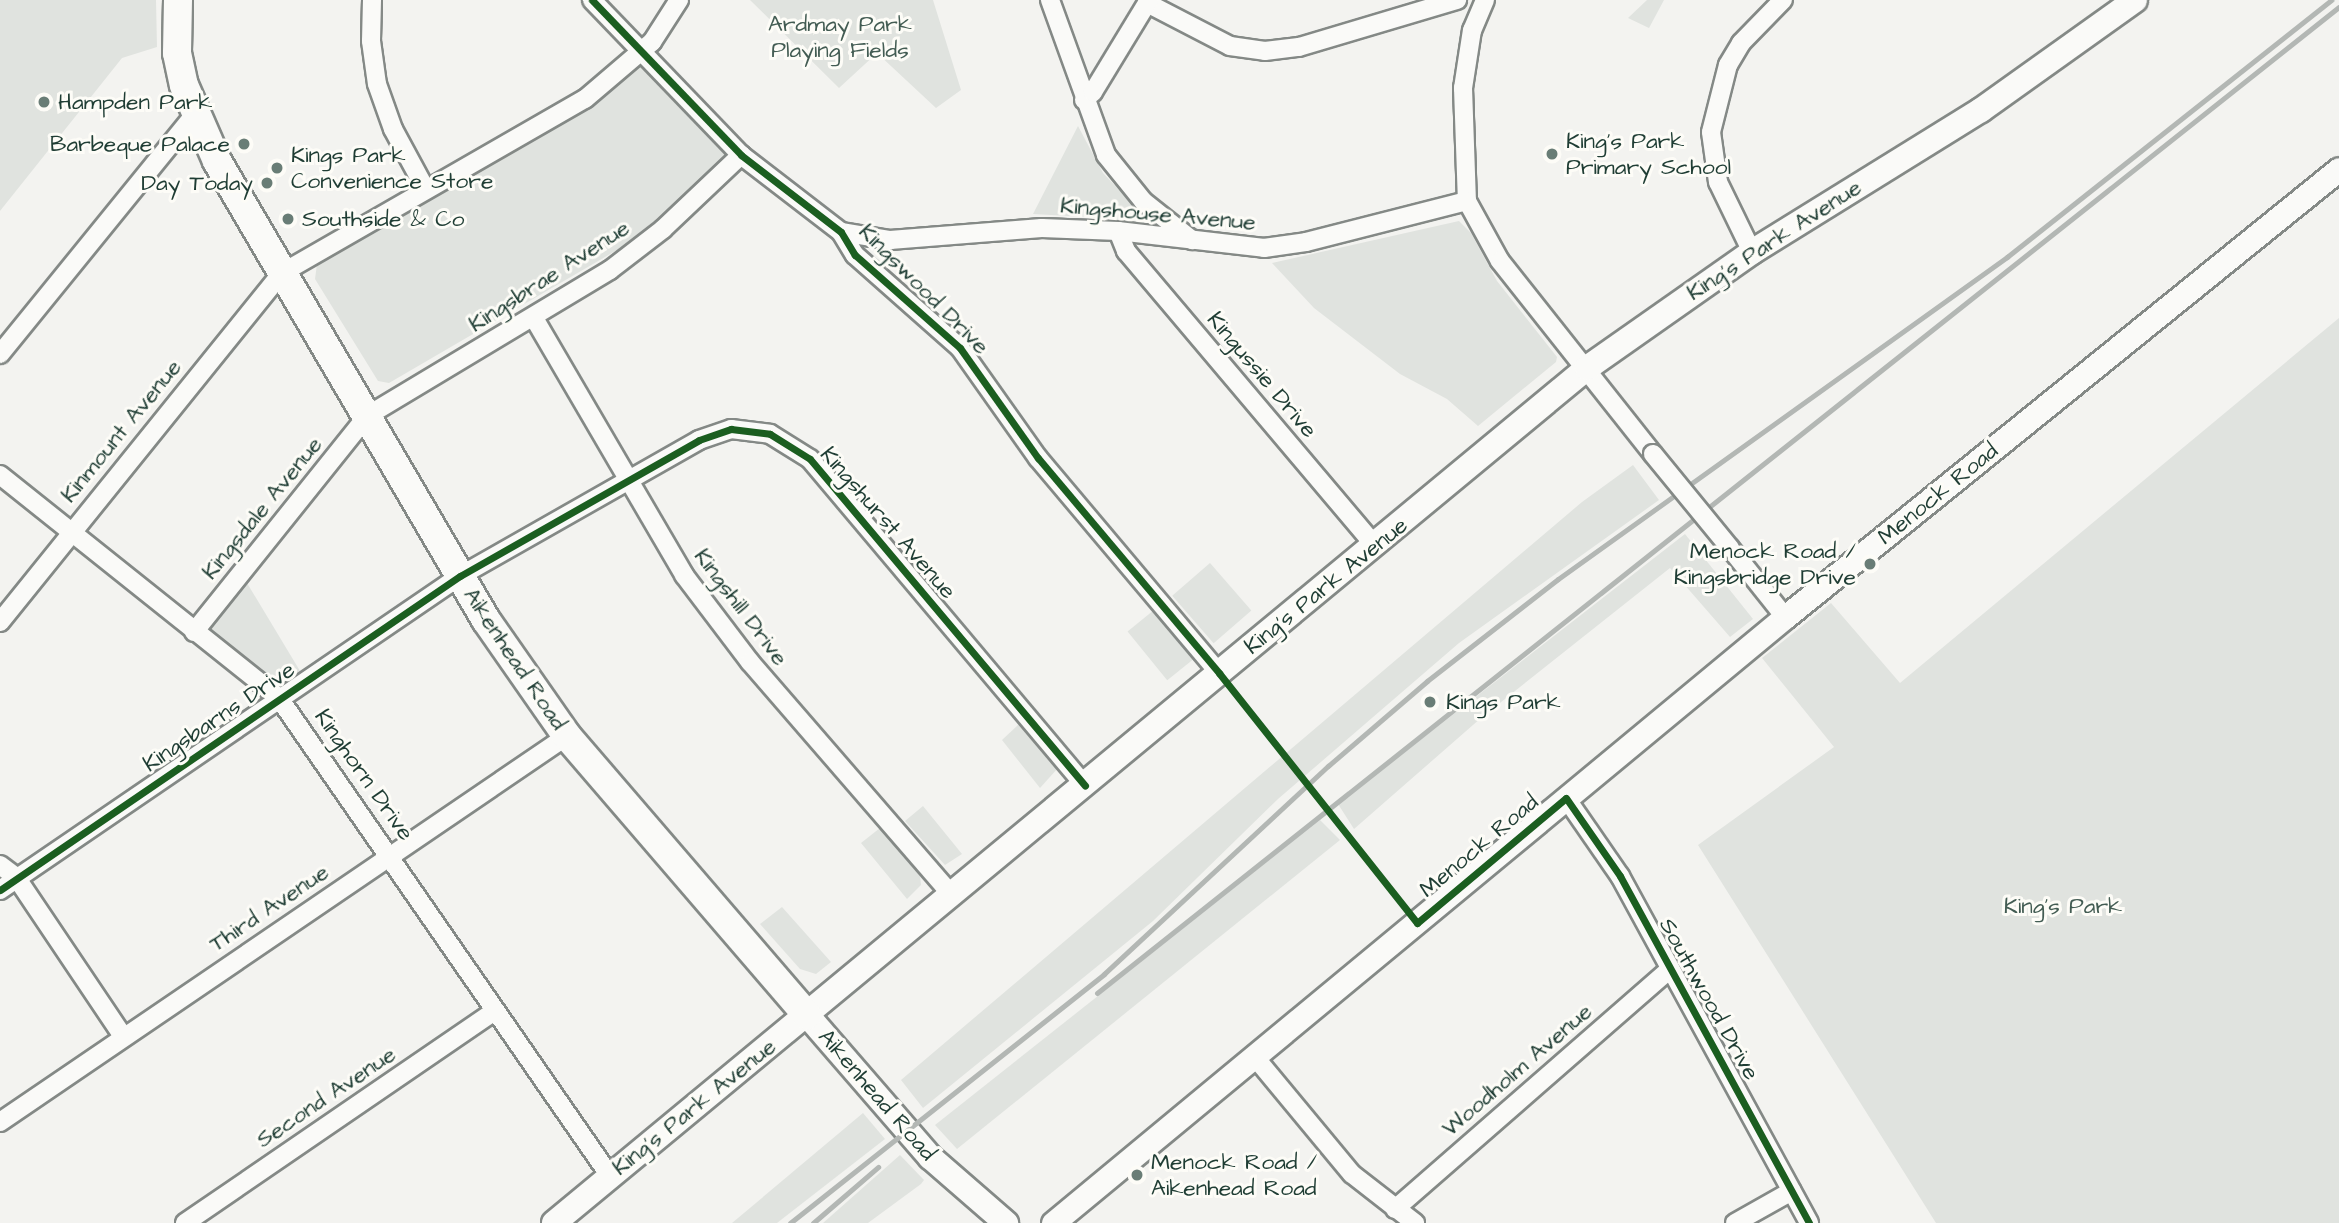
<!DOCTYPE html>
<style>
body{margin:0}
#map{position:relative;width:2339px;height:1223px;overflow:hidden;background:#f3f3f0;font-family:"Architects Daughter",sans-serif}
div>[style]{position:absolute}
.green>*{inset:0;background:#e0e3df;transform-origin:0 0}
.roads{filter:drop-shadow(2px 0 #848986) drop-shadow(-2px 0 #848986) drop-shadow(0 2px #848986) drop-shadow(0 -2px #848986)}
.minor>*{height:18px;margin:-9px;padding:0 9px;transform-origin:9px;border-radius:9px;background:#fafaf8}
.tertiary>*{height:23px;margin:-11.5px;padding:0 11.5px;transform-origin:11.5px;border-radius:11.5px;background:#fafaf8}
.secondary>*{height:24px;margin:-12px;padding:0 12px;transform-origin:12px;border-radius:12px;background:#fafaf8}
.primary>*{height:28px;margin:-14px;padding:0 14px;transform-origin:14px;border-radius:14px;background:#fafaf8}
.rail>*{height:5px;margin:-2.5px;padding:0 2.5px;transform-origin:2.5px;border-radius:2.5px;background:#b3b7b4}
.bridges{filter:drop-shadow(2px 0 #848986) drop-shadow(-2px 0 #848986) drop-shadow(0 2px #848986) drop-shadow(0 -2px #848986)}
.minor-bridge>*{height:18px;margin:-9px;padding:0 9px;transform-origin:9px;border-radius:9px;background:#fafaf8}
.cycleway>*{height:7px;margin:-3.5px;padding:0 3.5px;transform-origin:3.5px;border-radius:3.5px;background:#1b5e20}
.dots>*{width:19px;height:19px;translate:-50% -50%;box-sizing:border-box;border:4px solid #fdfcf7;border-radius:50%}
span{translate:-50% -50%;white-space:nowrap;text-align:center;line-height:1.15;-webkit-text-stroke:6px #fdfcf7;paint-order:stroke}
.park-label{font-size:23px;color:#435c53}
.poi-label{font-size:23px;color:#1f3d34}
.left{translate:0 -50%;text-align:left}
.right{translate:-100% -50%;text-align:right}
.street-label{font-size:23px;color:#1f3d34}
</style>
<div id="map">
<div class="green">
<i style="clip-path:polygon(0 0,156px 0,157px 47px,122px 58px,0 211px)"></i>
<i style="clip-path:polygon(750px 0,933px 0,961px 90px,936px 108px,877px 53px,839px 88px)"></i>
<i style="clip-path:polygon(1647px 0,1664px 0,1649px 28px,1628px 18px)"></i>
<i style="clip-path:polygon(644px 55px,736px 155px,633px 249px,629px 243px,389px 383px,378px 381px,315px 279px,317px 264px,554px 122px)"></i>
<i style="clip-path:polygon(1078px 126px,1103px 173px,1143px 215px,1141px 220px,1033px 214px)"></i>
<i style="clip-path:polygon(1459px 221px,1471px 233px,1497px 281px,1557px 357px,1556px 362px,1478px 426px,1447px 399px,1400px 374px,1314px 308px,1272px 263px)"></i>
<i style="clip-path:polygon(2339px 318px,2339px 1223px,1936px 1223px,1698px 845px,1834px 747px,1762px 658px,1831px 603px,1900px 683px)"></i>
<i style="clip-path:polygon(1633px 465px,1659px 500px,1459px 643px,1278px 799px,1153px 921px,923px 1108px,901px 1080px,1582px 502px)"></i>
<i style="clip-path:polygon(1685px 534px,1753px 619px,1730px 637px,1670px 568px,1481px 718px,1354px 829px,1338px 804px)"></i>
<i style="left:1210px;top:563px;width:63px;height:50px;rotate:49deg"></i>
<i style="clip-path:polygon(247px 583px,300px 671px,285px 679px,263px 673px,209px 631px)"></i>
<i style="left:1154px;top:610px;width:63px;height:34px;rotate:51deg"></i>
<i style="clip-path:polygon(1020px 723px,1058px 768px,1040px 788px,1002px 740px)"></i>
<i style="clip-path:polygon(923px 806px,962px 854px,945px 865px,905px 821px)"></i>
<i style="clip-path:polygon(1320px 820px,1340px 840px,957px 1149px,935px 1125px)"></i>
<i style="clip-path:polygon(880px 828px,920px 875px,921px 885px,907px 899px,861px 843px)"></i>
<i style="clip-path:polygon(782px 907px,831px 962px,816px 974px,800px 969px,760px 924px)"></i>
<i style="clip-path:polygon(863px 1113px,885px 1139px,777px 1223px,732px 1223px)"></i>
<i style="clip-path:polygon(900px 1155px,924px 1180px,921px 1184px,868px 1223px,823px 1223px)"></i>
</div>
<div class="roads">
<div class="minor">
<i style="left:372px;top:0;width:41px;rotate:91.4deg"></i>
<i style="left:371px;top:41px;width:43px;rotate:82.1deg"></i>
<i style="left:377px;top:84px;width:48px;rotate:70.4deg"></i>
<i style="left:393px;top:129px;width:69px;rotate:61.6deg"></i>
<i style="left:592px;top:0;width:215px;rotate:46.1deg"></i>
<i style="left:741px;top:155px;width:126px;rotate:37.6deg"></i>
<i style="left:841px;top:232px;width:27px;rotate:59deg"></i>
<i style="left:855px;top:255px;width:140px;rotate:41.5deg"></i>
<i style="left:960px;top:348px;width:135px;rotate:54.7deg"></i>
<i style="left:1038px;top:458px;width:281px;rotate:49.9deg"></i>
<i style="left:1050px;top:0;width:165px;rotate:70.1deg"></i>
<i style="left:1106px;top:155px;width:59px;rotate:51.2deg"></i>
<i style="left:1143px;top:201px;width:63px;rotate:38.5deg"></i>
<i style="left:1485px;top:0;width:33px;rotate:113deg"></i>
<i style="left:1472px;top:30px;width:59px;rotate:98.8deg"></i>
<i style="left:1463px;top:88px;width:113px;rotate:88deg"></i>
<i style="left:1467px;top:201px;width:68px;rotate:61.2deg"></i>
<i style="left:1500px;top:261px;width:246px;rotate:51.6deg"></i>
<i style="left:1147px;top:3px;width:93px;rotate:27.4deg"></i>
<i style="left:1230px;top:46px;width:35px;rotate:8deg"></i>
<i style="left:1265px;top:51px;width:34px;rotate:-7deg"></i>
<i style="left:1299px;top:47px;width:165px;rotate:-16.6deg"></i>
<i style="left:1084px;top:100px;width:12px;rotate:-42deg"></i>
<i style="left:1093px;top:92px;width:108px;rotate:-58.7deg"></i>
<i style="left:1118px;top:231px;width:22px;rotate:68deg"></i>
<i style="left:1126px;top:251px;width:386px;rotate:49.8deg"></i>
<i style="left:841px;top:232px;width:50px;rotate:9.3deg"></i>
<i style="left:890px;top:240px;width:152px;rotate:-4.5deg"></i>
<i style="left:1042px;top:228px;width:76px;rotate:2.3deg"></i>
<i style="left:1118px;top:231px;width:147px;rotate:6.6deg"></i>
<i style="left:1264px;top:248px;width:42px;rotate:-8.1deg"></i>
<i style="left:1306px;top:242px;width:166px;rotate:-14.3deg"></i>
<i style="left:1752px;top:252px;width:78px;rotate:-115.9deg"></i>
<i style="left:1718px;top:182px;width:50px;rotate:-98deg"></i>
<i style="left:1711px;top:132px;width:69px;rotate:-75.8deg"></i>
<i style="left:1728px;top:65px;width:26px;rotate:-59deg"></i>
<i style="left:1741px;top:43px;width:60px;rotate:-45.7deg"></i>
<i style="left:534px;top:318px;width:298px;rotate:59.7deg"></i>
<i style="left:684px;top:575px;width:109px;rotate:52.8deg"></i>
<i style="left:750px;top:662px;width:308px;rotate:49.1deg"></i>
<i style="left:0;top:354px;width:308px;rotate:-50.9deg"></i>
<i style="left:0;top:475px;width:357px;rotate:38.6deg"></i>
<i style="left:279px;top:698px;width:581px;rotate:55.3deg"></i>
<i style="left:1730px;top:548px;width:88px;rotate:51.4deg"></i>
<i style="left:0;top:622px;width:449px;rotate:-51.1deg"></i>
<i style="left:282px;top:273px;width:349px;rotate:-29.9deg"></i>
<i style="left:585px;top:99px;width:88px;rotate:-40.4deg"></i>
<i style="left:652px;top:42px;width:50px;rotate:-57.3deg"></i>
<i style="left:194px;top:632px;width:277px;rotate:-51.3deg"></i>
<i style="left:367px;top:416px;width:283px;rotate:-31deg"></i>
<i style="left:610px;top:270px;width:67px;rotate:-37.7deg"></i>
<i style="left:663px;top:229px;width:108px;rotate:-43.5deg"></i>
<i style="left:1566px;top:798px;width:95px;rotate:55.3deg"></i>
<i style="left:1620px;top:876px;width:395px;rotate:61.4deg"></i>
<i style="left:0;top:865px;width:20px;rotate:37deg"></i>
<i style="left:16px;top:877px;width:192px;rotate:56.1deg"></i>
<i style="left:0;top:890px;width:557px;rotate:-34.32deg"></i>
<i style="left:460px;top:576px;width:275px;rotate:-29.6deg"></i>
<i style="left:699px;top:440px;width:34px;rotate:-19deg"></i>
<i style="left:731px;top:429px;width:39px;rotate:7deg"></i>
<i style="left:770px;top:434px;width:47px;rotate:32deg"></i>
<i style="left:810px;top:459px;width:427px;rotate:49.9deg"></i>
<i style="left:1254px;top:1056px;width:153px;rotate:50.3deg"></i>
<i style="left:1352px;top:1174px;width:80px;rotate:37.9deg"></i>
<i style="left:0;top:1122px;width:686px;rotate:-34.25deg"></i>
<i style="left:1395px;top:1209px;width:365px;rotate:-41.1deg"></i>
<i style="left:185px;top:1223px;width:376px;rotate:-34.4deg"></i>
<i style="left:1735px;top:1223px;width:65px;rotate:-29.3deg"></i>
</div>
<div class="tertiary">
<i style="left:1053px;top:1223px;width:950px;rotate:-39.62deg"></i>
<i style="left:1785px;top:617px;width:712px;rotate:-38.96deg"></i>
</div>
<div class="secondary">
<i style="left:807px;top:1015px;width:188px;rotate:49.1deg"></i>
<i style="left:930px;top:1157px;width:101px;rotate:41deg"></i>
<i style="left:554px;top:1223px;width:1341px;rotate:-39.61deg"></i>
<i style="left:1587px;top:368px;width:202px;rotate:-35.1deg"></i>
<i style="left:1752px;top:252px;width:269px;rotate:-31.8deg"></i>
<i style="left:1981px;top:110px;width:189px;rotate:-35.5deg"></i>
</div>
<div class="primary">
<i style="left:178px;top:0;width:53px;rotate:91.1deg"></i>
<i style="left:177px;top:53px;width:33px;rotate:78deg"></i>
<i style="left:184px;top:85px;width:83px;rotate:66.5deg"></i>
<i style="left:217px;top:161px;width:532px;rotate:59.63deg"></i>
<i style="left:486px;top:620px;width:141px;rotate:55.1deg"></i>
<i style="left:567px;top:736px;width:368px;rotate:49.3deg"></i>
</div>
</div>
<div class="rail">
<i style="left:1097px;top:993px;width:1586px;rotate:-38.45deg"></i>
<i style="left:790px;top:1223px;width:401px;rotate:-38.4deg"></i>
<i style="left:1104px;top:974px;width:306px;rotate:-42.9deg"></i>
<i style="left:1328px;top:766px;width:130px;rotate:-40.6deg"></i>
<i style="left:1427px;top:681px;width:166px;rotate:-37.9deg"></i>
<i style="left:1558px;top:579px;width:553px;rotate:-35.65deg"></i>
<i style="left:2007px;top:257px;width:414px;rotate:-38.4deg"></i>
<i style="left:813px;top:1223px;width:86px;rotate:-40.7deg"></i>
</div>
<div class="bridges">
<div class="minor-bridge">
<i style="left:1653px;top:454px;width:122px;rotate:50.7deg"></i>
</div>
</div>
<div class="cycleway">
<i style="left:592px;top:0;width:215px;rotate:46.1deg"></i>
<i style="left:741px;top:155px;width:126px;rotate:37.6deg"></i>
<i style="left:841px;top:232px;width:27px;rotate:59deg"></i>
<i style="left:855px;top:255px;width:140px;rotate:41.5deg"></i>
<i style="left:960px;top:348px;width:135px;rotate:54.7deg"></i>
<i style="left:1038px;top:458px;width:281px;rotate:49.9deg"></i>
<i style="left:1219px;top:673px;width:319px;rotate:51.6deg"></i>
<i style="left:1417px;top:923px;width:194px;rotate:-40deg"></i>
<i style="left:1566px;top:798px;width:95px;rotate:55.3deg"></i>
<i style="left:1620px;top:876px;width:395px;rotate:61.4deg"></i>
<i style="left:0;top:890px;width:557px;rotate:-34.32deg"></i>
<i style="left:460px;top:576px;width:275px;rotate:-29.6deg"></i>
<i style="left:699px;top:440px;width:34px;rotate:-19deg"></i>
<i style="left:731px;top:429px;width:39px;rotate:7deg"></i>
<i style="left:770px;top:434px;width:47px;rotate:32deg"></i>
<i style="left:810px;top:459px;width:427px;rotate:49.9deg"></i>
</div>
<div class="dots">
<i style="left:44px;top:102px;background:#697d76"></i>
<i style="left:244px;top:144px;background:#697d76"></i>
<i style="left:1552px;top:154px;background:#697d76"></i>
<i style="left:277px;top:168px;background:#697d76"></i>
<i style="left:267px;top:183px;background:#697d76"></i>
<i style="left:288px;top:219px;background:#697d76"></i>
<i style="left:1870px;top:564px;background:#697d76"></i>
<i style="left:1430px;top:702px;background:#697d76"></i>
<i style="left:1137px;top:1175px;background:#697d76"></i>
</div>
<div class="park-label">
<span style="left:840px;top:37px">Ardmay Park<br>Playing Fields</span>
<span style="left:2063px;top:906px">King's Park</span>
</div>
<div class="poi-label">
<span class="left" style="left:58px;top:102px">Hampden Park</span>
<span class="left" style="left:1566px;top:154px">King's Park<br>Primary School</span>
<span class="right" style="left:230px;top:144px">Barbeque Palace</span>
<span class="left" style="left:291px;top:168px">Kings Park<br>Convenience Store</span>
<span class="right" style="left:253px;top:183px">Day Today</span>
<span class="left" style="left:302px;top:219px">Southside &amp; Co</span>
<span class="right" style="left:1856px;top:564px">Menock Road /<br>Kingsbridge Drive</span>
<span class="left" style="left:1446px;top:702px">Kings Park</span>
<span class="left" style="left:1151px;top:1175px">Menock Road /<br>Aikenhead Road</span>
</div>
<div class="street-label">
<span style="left:1158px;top:214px;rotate:5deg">Kingshouse Avenue</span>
<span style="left:1774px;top:240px;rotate:-33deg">King's Park Avenue</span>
<span style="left:549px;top:276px;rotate:-33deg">Kingsbrae Avenue</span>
<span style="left:924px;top:289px;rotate:45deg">Kingswood Drive</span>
<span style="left:1262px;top:375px;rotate:50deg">Kingussie Drive</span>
<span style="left:121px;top:431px;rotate:-51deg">Kinmount Avenue</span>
<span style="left:1938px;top:494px;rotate:-39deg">Menock Road</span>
<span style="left:262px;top:508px;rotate:-51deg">Kingsdale Avenue</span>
<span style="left:888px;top:523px;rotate:49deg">Kingshurst Avenue</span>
<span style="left:1326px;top:586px;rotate:-39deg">King's Park Avenue</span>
<span style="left:741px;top:607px;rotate:53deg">Kingshill Drive</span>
<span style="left:515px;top:659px;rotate:56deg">Aikenhead Road</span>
<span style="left:219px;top:717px;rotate:-34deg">Kingsbarns Drive</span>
<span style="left:364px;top:775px;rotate:55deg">Kinghorn Drive</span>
<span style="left:1479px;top:846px;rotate:-40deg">Menock Road</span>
<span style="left:269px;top:908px;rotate:-34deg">Third Avenue</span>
<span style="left:1709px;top:999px;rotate:61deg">Southwood Drive</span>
<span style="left:1517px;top:1070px;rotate:-41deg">Woodholm Avenue</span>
<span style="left:877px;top:1095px;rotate:49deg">Aikenhead Road</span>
<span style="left:326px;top:1097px;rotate:-34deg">Second Avenue</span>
<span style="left:694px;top:1107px;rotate:-39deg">King's Park Avenue</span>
</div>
</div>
